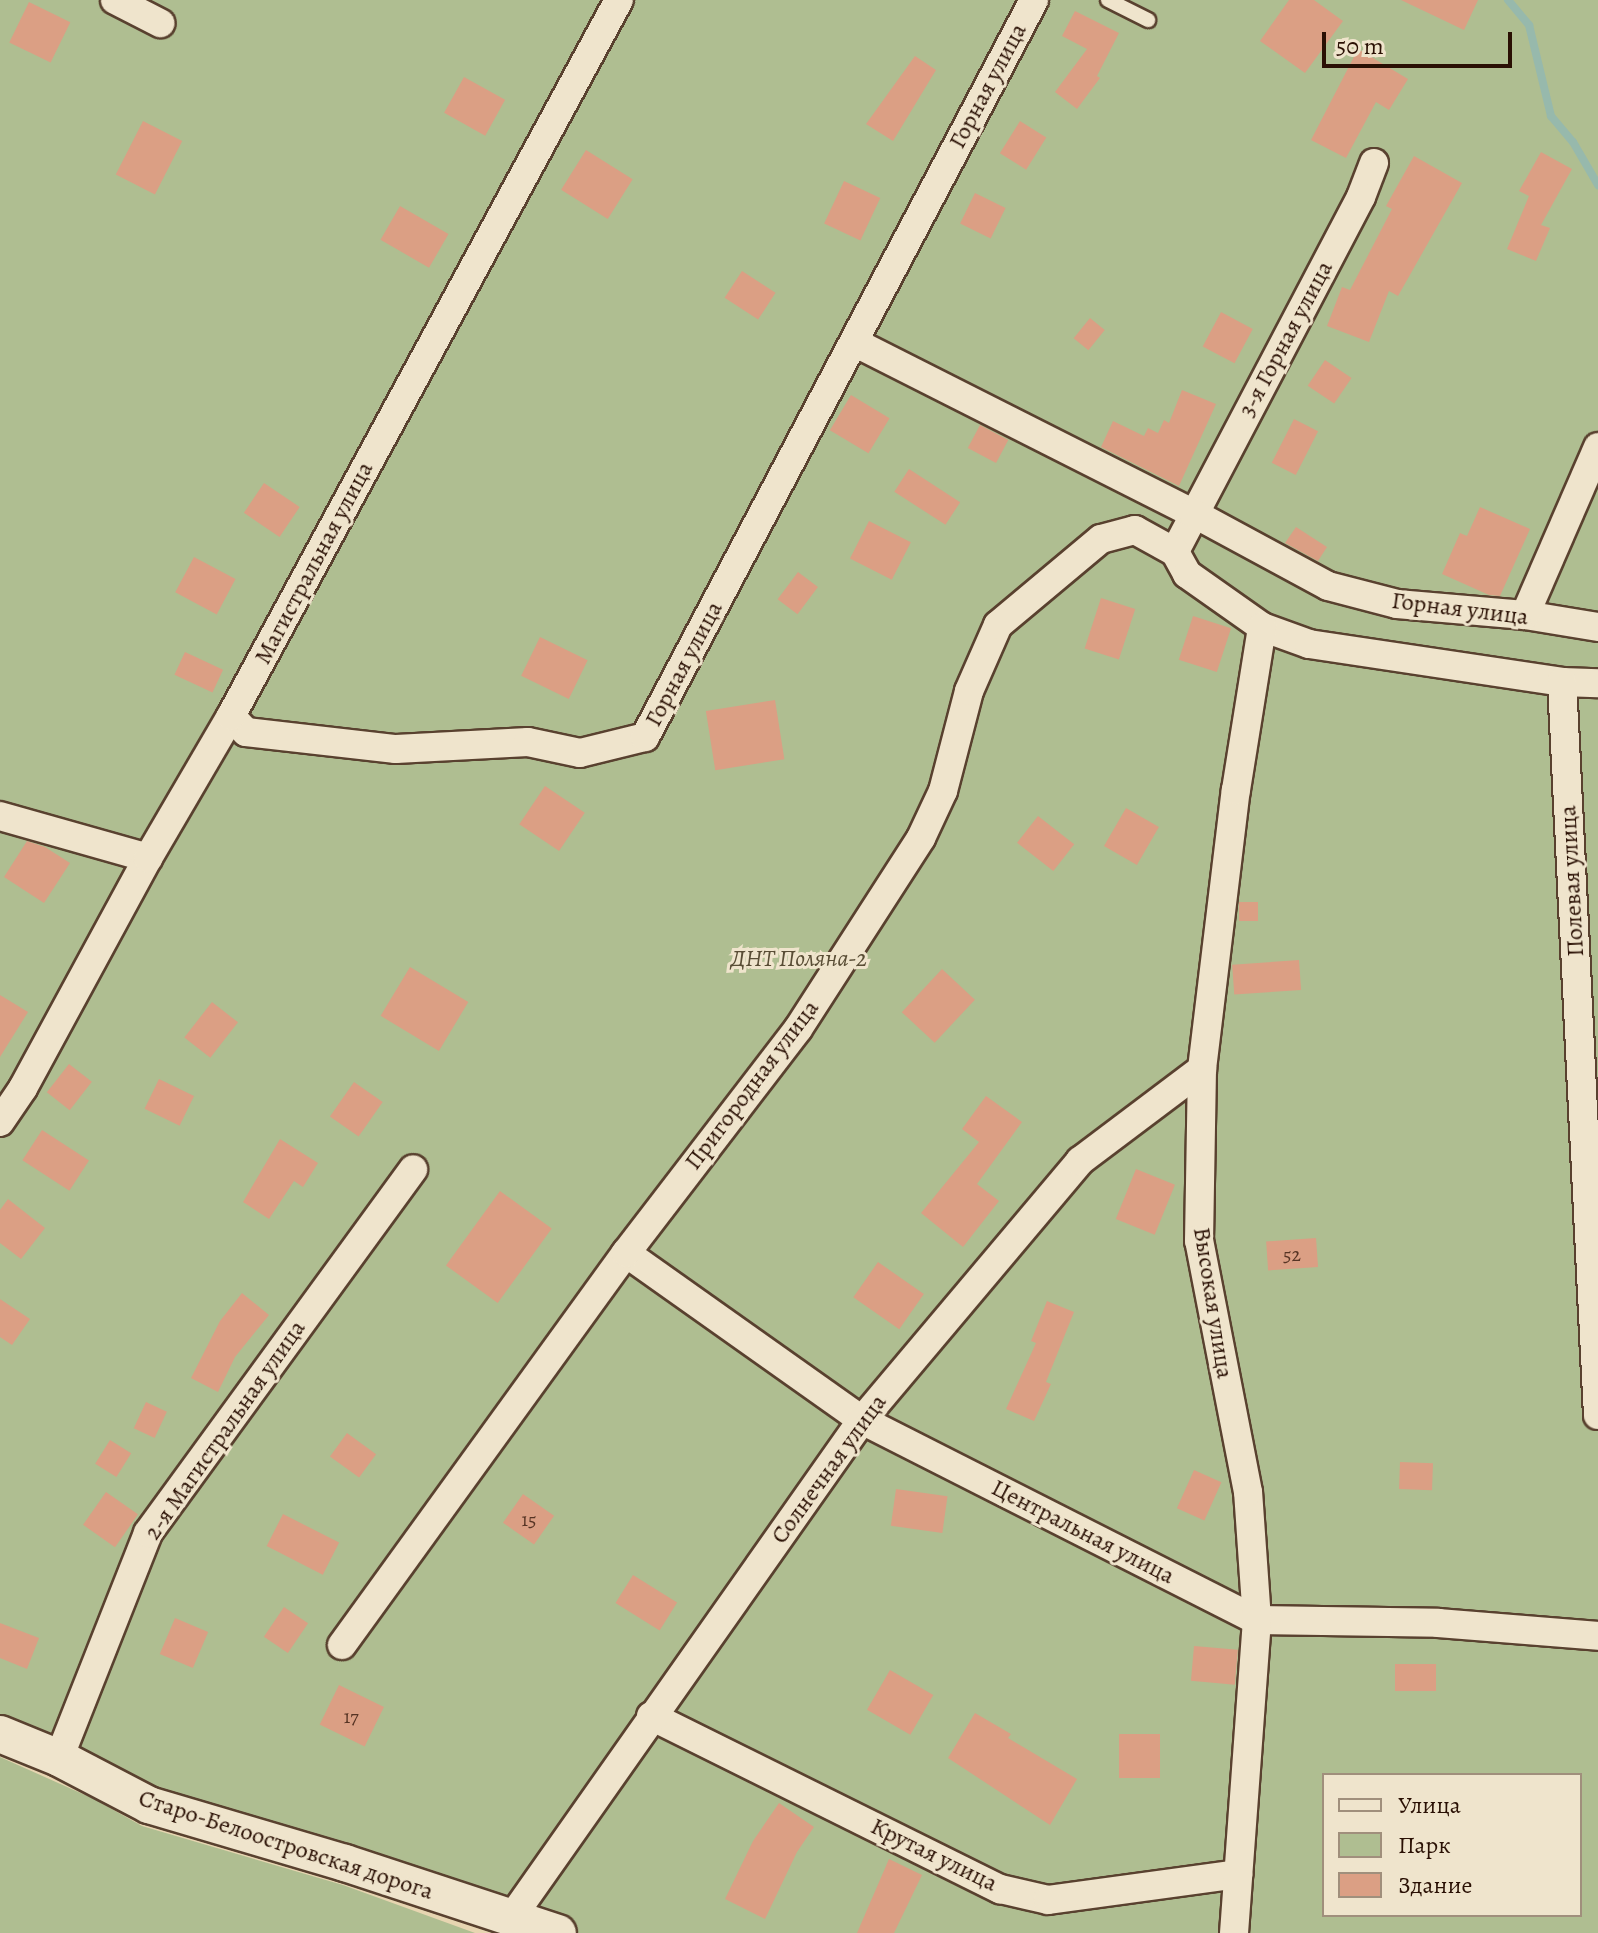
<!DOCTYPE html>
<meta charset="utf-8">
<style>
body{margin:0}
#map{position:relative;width:1598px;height:1933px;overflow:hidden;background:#e7d5b1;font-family:Alegreya,serif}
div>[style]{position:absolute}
.green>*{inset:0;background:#afbe91}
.stream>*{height:8px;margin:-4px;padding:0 4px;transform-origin:4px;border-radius:4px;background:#97b9ac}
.building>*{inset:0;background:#db9f84;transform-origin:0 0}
.roads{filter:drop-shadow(2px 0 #59412f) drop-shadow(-2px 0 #59412f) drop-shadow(0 2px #59412f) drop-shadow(0 -2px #59412f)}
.service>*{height:14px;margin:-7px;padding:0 7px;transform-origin:7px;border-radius:7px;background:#efe4cc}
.minor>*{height:28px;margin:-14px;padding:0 14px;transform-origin:14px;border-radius:14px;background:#efe4cc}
.tertiary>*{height:36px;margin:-18px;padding:0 18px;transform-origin:18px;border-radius:18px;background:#efe4cc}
span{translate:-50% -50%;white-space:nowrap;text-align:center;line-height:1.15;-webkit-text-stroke:6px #efe4cc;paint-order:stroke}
.number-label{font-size:20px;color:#563424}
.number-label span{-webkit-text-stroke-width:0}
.street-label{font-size:24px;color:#2a1004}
.park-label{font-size:24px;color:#594d35;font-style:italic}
.legend{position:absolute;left:1322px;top:1773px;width:260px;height:144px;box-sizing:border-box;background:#efe4cc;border:2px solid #a08f7c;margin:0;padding:10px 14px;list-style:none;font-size:24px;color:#2a1004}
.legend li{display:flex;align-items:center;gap:16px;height:40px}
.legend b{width:40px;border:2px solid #a08f7c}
.scale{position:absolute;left:1322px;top:32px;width:190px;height:36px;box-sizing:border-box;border:4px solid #2a1004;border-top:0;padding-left:10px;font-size:24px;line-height:28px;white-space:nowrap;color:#2a1004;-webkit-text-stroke:6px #efe4cc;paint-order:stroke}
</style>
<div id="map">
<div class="green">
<i style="clip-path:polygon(evenodd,0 0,1598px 0,1598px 1933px,556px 1933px,0 1734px,0 0,1324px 1775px,1580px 1775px,1580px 1915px,1324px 1915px,1324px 1775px)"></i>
<i style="clip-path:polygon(0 1757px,94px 1799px,142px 1826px,343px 1885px,475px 1933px,0 1933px)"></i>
</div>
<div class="stream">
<i style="left:1508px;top:0;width:33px;rotate:50deg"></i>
<i style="left:1529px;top:25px;width:94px;rotate:76.4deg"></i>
<i style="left:1551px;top:116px;width:34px;rotate:50deg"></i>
<i style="left:1573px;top:142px;width:50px;rotate:59.8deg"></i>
</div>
<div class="building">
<i style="clip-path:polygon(1289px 0,1314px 0,1343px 21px,1305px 73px,1260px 41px)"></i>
<i style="clip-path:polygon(1401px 0,1478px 0,1464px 30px)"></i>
<i style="left:29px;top:2px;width:46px;height:45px;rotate:26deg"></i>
<i style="clip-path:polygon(1075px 11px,1119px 33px,1097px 76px,1100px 78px,1077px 109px,1055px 92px,1087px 49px,1062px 36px)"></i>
<i style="clip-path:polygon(1358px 49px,1408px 79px,1389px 110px,1376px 102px,1346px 158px,1311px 140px)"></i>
<i style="clip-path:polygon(915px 56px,936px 70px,893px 141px,866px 124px)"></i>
<i style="left:464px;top:77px;width:47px;height:41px;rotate:29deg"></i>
<i style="left:143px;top:121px;width:44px;height:60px;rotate:27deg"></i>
<i style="left:1020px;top:121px;width:31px;height:38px;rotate:32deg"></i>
<i style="left:586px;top:150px;width:55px;height:47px;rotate:32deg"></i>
<i style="clip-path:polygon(1541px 152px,1572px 169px,1541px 225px,1550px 228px,1536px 261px,1507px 249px,1529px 196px,1519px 191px)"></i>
<i style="clip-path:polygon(1414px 156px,1462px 183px,1398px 296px,1389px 291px,1369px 342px,1327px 326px,1342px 287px,1350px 290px,1392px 209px,1386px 206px)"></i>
<i style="left:844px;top:181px;width:40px;height:47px;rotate:25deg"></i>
<i style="left:975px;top:193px;width:34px;height:34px;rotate:26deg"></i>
<i style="left:400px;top:206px;width:56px;height:39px;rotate:30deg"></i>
<i style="left:742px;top:271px;width:40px;height:32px;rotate:33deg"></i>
<i style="left:1221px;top:312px;width:36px;height:39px;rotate:28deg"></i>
<i style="left:1090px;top:318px;width:19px;height:26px;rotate:39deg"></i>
<i style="left:1325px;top:360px;width:32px;height:31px;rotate:34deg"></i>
<i style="clip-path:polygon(1182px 390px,1216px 404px,1179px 486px,1101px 447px,1113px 421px,1144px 436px,1148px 428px,1158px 433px,1164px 420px,1169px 423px)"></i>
<i style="left:851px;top:395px;width:45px;height:41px;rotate:31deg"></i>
<i style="left:1294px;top:419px;width:27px;height:49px;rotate:27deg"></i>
<i style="left:980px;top:425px;width:32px;height:26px;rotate:28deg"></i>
<i style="left:909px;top:469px;width:61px;height:27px;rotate:33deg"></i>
<i style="left:264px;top:483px;width:43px;height:36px;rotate:34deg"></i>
<i style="clip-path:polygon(1480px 507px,1530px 529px,1500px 596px,1489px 595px,1442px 574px,1460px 533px,1467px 536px)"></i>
<i style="left:869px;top:521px;width:47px;height:42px;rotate:27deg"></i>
<i style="clip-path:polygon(1296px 527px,1327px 547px,1318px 561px,1285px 543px)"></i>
<i style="left:194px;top:557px;width:47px;height:40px;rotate:28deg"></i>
<i style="left:798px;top:572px;width:25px;height:34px;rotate:37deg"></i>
<i style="left:1101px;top:598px;width:36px;height:53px;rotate:18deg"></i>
<i style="left:1193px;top:616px;width:40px;height:46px;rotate:18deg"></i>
<i style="left:540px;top:637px;width:53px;height:43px;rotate:26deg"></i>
<i style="left:185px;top:652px;width:42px;height:25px;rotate:25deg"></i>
<i style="left:775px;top:700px;width:60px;height:70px;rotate:81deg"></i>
<i style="left:545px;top:786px;width:48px;height:46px;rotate:34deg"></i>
<i style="left:1126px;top:808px;width:38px;height:44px;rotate:30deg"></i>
<i style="left:1038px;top:816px;width:46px;height:34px;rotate:38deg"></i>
<i style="clip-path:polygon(27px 841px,45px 847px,70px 863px,44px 903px,4px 877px)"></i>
<i style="left:1239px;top:902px;width:19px;height:19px"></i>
<i style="left:1299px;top:960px;width:30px;height:67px;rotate:86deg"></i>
<i style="left:410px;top:967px;width:68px;height:57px;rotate:31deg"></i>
<i style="left:942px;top:969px;width:45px;height:59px;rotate:43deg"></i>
<i style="clip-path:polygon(0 995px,28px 1012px,0 1057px)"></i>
<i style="left:212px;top:1002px;width:33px;height:45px;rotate:38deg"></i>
<i style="left:69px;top:1064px;width:29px;height:36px;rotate:38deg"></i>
<i style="left:159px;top:1079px;width:39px;height:33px;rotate:26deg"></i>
<i style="left:354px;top:1082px;width:35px;height:42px;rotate:35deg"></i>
<i style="clip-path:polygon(986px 1096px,1022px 1122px,977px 1184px,999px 1201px,963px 1247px,921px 1213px,979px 1142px,962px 1129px)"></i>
<i style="left:42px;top:1130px;width:56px;height:36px;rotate:33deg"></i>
<i style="clip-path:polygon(280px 1139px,318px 1163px,303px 1187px,294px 1181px,269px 1219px,243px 1202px)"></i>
<i style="left:1136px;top:1169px;width:42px;height:54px;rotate:22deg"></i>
<i style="left:500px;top:1191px;width:64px;height:92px;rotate:36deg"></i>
<i style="clip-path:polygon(8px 1199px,45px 1228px,21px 1259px,0 1243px,0 1210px)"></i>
<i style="left:1316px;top:1238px;width:29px;height:50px;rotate:86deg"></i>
<i style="left:878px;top:1262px;width:56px;height:43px;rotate:35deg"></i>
<i style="clip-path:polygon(242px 1293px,269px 1315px,235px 1357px,218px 1392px,191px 1378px,220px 1321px)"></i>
<i style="clip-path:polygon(0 1299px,30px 1319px,12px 1345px,0 1337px)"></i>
<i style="clip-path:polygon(1047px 1301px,1074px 1312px,1046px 1382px,1051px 1384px,1034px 1421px,1006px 1409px,1036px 1343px,1031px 1341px)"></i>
<i style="left:146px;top:1402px;width:23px;height:29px;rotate:25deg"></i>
<i style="left:347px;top:1433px;width:36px;height:29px;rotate:36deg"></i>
<i style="left:110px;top:1440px;width:25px;height:28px;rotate:32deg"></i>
<i style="left:1400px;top:1462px;width:33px;height:27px;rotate:2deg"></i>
<i style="left:1194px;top:1470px;width:30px;height:42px;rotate:24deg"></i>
<i style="left:896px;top:1489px;width:52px;height:37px;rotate:8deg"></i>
<i style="left:106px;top:1492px;width:39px;height:40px;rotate:35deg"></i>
<i style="left:523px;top:1494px;width:38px;height:35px;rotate:35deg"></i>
<i style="left:283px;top:1514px;width:63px;height:36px;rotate:27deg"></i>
<i style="left:633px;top:1575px;width:52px;height:33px;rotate:32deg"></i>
<i style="left:284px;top:1607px;width:29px;height:36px;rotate:34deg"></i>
<i style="left:175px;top:1618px;width:36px;height:39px;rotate:23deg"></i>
<i style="clip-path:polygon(0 1623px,39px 1638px,27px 1669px,0 1658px)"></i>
<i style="left:1194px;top:1646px;width:44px;height:35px;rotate:5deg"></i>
<i style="left:1395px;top:1664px;width:41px;height:27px"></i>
<i style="left:890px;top:1670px;width:50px;height:46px;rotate:30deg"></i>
<i style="left:339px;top:1685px;width:50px;height:44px;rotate:26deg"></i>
<i style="clip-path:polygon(975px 1713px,1011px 1734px,1008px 1738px,1077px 1779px,1050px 1825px,948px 1758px)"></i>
<i style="left:1119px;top:1734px;width:41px;height:44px"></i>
<i style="clip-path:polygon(779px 1803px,814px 1827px,797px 1852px,765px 1919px,725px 1899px,753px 1841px)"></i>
<i style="clip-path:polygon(889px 1859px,922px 1875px,894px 1933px,857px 1933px)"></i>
</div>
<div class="roads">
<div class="service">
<i style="left:1108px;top:0;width:45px;rotate:26.6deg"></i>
</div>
<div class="minor">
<i style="left:115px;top:0;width:51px;rotate:27.1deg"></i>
<i style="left:1374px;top:163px;width:36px;rotate:111deg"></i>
<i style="left:1361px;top:197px;width:401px;rotate:117.7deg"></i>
<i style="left:1175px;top:552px;width:25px;rotate:61deg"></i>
<i style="left:1187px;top:574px;width:92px;rotate:35.2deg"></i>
<i style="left:1262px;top:627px;width:50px;rotate:19.9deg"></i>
<i style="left:1309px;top:644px;width:256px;rotate:8.5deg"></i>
<i style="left:1562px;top:682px;width:36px;rotate:2deg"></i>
<i style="left:854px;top:342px;width:380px;rotate:26.8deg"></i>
<i style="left:1193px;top:513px;width:153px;rotate:28.4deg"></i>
<i style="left:1328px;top:586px;width:71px;rotate:14.6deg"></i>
<i style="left:1397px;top:604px;width:128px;rotate:4.9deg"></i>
<i style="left:1525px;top:615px;width:74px;rotate:9.3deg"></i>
<i style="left:1525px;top:615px;width:183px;rotate:-66.5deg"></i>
<i style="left:1562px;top:682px;width:734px;rotate:87.19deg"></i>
<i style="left:231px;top:716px;width:22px;rotate:47deg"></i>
<i style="left:246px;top:732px;width:151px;rotate:6.5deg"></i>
<i style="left:396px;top:749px;width:132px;rotate:-3deg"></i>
<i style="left:528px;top:742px;width:53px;rotate:11.9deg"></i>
<i style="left:580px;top:753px;width:67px;rotate:-13.8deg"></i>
<i style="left:645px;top:737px;width:833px;rotate:-62.17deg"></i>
<i style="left:0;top:816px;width:154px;rotate:15.8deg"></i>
<i style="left:0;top:1122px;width:41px;rotate:-55.9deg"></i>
<i style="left:23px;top:1088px;width:262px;rotate:-61.5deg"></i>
<i style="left:148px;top:858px;width:164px;rotate:-59.7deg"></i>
<i style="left:231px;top:716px;width:814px;rotate:-61.55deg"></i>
<i style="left:626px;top:1253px;width:289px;rotate:35.3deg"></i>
<i style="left:862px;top:1420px;width:443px;rotate:26.9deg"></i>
<i style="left:1257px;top:1620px;width:181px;rotate:0.9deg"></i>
<i style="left:1438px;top:1623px;width:161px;rotate:4.6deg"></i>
<i style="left:342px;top:1645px;width:484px;rotate:-54.1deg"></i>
<i style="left:626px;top:1253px;width:282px;rotate:-52.5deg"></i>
<i style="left:798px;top:1029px;width:227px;rotate:-57.2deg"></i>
<i style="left:921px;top:838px;width:52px;rotate:-64.9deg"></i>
<i style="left:943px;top:791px;width:103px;rotate:-75.4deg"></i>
<i style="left:969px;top:691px;width:72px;rotate:-66.3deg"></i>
<i style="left:998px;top:625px;width:134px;rotate:-39.9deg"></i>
<i style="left:1101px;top:539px;width:35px;rotate:-15deg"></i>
<i style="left:1135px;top:530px;width:46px;rotate:28.8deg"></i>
<i style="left:651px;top:1716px;width:390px;rotate:26.4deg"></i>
<i style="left:1000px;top:1889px;width:49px;rotate:12.9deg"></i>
<i style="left:1048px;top:1900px;width:192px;rotate:-7.8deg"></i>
<i style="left:59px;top:1758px;width:242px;rotate:-68.4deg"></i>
<i style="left:148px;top:1533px;width:450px;rotate:-53.9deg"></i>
<i style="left:512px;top:1917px;width:608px;rotate:-54.85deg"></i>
<i style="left:862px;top:1420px;width:339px;rotate:-49.9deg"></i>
<i style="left:1080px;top:1161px;width:153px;rotate:-37deg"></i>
<i style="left:1234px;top:1933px;width:314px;rotate:-85.8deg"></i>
<i style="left:1257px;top:1620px;width:128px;rotate:-94deg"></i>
<i style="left:1248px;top:1492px;width:256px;rotate:-101deg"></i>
<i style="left:1199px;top:1241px;width:172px;rotate:-89deg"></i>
<i style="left:1202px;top:1069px;width:281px;rotate:-83.1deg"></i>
<i style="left:1236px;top:790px;width:165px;rotate:-80.9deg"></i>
</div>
<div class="tertiary">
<i style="left:0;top:1734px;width:64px;rotate:22.1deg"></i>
<i style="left:59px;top:1758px;width:102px;rotate:27.6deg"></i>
<i style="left:149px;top:1805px;width:204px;rotate:16.5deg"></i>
<i style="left:345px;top:1863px;width:224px;rotate:18.2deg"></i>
</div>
</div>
<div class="number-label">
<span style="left:1292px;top:1254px">52</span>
<span style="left:529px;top:1519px">15</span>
<span style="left:351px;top:1716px">17</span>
</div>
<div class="street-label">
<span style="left:988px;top:86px;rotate:-62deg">Горная улица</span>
<span style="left:1286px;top:339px;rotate:-62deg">3-я Горная улица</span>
<span style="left:314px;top:563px;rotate:-62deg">Магистральная улица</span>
<span style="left:1460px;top:609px;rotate:7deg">Горная улица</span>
<span style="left:684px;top:664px;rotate:-62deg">Горная улица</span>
<span style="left:1572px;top:881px;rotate:-93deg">Полевая улица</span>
<span style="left:752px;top:1085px;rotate:-53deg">Пригородная улица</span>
<span style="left:1213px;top:1303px;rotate:81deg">Высокая улица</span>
<span style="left:225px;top:1430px;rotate:-55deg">2-я Магистральная улица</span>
<span style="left:829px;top:1469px;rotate:-54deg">Солнечная улица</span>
<span style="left:1083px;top:1532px;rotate:27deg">Центральная улица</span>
<span style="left:286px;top:1845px;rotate:18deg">Старо-Белоостровская дорога</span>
<span style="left:934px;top:1855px;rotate:26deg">Крутая улица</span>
</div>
<div class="park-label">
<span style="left:799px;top:959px">ДНТ Поляна-2</span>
</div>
<ul class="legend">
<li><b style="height:10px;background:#efe4cc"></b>Улица</li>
<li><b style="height:22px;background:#afbe91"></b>Парк</li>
<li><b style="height:22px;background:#db9f84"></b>Здание</li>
</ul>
<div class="scale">50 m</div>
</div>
